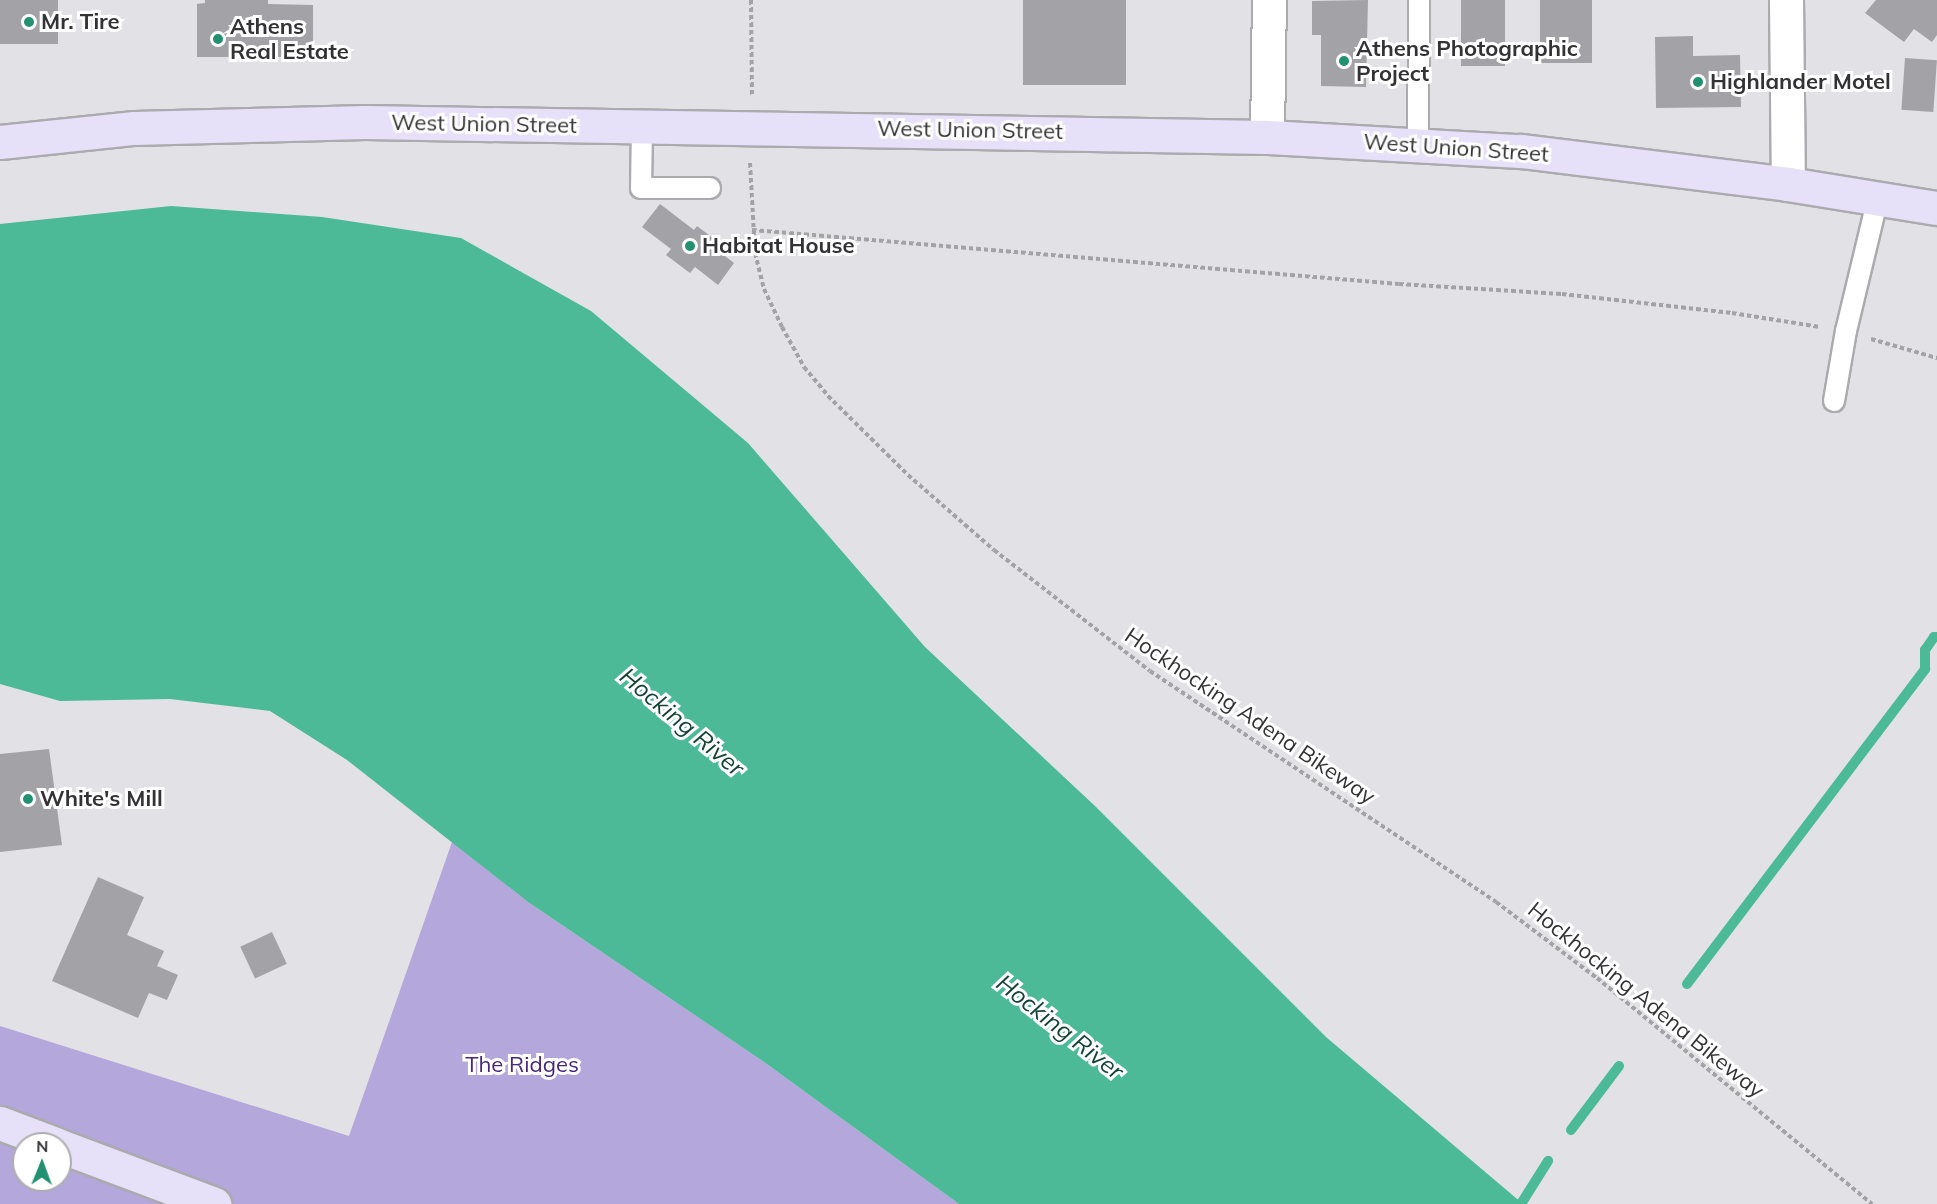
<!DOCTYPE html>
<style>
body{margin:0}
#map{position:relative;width:1937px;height:1204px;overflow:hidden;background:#e2e1e5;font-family:Mulish,sans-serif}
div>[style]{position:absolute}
.green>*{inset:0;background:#b4a7db}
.water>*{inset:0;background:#4dba97}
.stream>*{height:10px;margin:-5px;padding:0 5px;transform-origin:5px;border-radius:5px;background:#4dba97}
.building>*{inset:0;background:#a3a2a6;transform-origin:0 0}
.path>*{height:4px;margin-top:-2px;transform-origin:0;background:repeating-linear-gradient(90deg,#a3a2a5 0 4.5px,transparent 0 7.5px)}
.roads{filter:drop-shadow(2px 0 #abaaae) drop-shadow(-2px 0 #abaaae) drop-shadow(0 2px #abaaae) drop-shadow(0 -2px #abaaae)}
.lane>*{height:20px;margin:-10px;padding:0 10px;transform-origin:10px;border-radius:10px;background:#fff}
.street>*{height:33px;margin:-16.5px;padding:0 16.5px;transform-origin:16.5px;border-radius:16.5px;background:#fff}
.secondary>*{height:33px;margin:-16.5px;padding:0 16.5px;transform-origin:16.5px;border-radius:16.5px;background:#e7e0f9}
.dots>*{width:16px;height:16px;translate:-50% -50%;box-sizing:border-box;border:3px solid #fff;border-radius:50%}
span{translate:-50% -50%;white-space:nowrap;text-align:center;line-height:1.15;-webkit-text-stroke:6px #fff;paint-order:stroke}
.poi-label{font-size:22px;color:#333234;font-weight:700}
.left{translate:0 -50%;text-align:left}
.street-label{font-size:22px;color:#333234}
.park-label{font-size:22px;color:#48267f}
.water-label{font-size:24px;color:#154435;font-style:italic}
.north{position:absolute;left:12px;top:1132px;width:60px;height:60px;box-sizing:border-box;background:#fff;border:2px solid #adadae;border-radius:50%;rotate:1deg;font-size:16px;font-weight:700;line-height:24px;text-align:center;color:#333234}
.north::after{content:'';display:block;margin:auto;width:21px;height:27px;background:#219171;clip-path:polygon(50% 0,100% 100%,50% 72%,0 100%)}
</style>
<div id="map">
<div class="green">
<i style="clip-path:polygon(evenodd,452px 842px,528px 902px,764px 1062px,959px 1204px,0 1204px,0 1026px,349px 1136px,452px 842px,24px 1144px,60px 1144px,60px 1180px,24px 1180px,24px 1144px)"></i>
</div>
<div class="water">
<i style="clip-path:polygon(171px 206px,322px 217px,461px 238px,591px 311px,748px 443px,925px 647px,1095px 806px,1326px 1037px,1523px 1204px,959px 1204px,764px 1062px,528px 902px,347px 760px,270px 711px,170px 699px,60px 701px,0 684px,0 224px)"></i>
</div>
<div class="stream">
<i style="left:1687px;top:984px;width:395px;rotate:-52.9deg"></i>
<i style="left:1925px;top:669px;width:19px;rotate:-90deg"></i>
<i style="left:1925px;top:650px;width:16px;rotate:-55deg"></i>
<i style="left:1934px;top:637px;width:3px"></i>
<i style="left:1571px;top:1130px;width:80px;rotate:-53.1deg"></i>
<i style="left:1521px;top:1204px;width:51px;rotate:-57.9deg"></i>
</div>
<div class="building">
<i style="left:0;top:0;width:58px;height:44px"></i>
<i style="clip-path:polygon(205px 0,268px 0,268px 4px,313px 5px,313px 57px,197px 57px,197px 4px,205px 3px)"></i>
<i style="left:1023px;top:0;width:103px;height:85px"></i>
<i style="clip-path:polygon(1368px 0,1366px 87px,1321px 86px,1321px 35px,1312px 35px,1312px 1px)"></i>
<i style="left:1461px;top:0;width:44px;height:66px"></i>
<i style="left:1540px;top:0;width:52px;height:63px"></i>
<i style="clip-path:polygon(1876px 0,1937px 0,1937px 35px,1932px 42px,1914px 29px,1904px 42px,1865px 13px)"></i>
<i style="clip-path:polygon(1693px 36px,1693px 56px,1740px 55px,1741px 107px,1656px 108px,1655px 37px)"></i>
<i style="left:1905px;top:58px;width:32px;height:52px;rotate:4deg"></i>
<i style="clip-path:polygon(660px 204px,694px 230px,697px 226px,713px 238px,708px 243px,734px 263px,718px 285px,695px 267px,690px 273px,666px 255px,671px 249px,642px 227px)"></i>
<i style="clip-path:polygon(49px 749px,62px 845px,0 852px,0 754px)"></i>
<i style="clip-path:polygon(98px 877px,144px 897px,127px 935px,164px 951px,157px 966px,178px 975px,167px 1000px,149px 993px,138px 1018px,52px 981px)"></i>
<i style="left:272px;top:932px;width:35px;height:35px;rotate:65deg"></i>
</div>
<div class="path">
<i style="left:751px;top:0;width:95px;rotate:89.4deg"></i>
<i style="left:750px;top:163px;width:90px;rotate:86.8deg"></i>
<i style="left:755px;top:253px;width:37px;rotate:76deg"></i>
<i style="left:764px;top:289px;width:42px;rotate:64.7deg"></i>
<i style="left:782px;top:327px;width:46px;rotate:61.2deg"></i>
<i style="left:804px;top:367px;width:38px;rotate:50deg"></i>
<i style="left:828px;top:396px;width:112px;rotate:44.6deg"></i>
<i style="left:908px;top:475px;width:114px;rotate:41.1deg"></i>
<i style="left:994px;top:550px;width:197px;rotate:37.8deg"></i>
<i style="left:1150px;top:671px;width:416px;rotate:33.7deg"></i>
<i style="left:1496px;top:902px;width:126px;rotate:37deg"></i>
<i style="left:1597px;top:978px;width:356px;rotate:39.4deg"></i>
<i style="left:752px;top:230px;width:649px;rotate:4.77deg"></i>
<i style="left:1399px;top:284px;width:163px;rotate:3.5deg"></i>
<i style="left:1562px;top:294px;width:171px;rotate:6.4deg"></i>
<i style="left:1732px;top:313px;width:89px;rotate:9deg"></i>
<i style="left:1871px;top:339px;width:69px;rotate:16.1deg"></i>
</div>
<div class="roads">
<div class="lane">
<i style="left:642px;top:126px;width:62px;rotate:90.9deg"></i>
<i style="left:641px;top:188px;width:69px"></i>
<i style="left:1418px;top:144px;width:144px;rotate:-89.6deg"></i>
<i style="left:1834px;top:401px;width:71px;rotate:-80.3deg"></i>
<i style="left:1846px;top:331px;width:137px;rotate:-76.5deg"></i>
</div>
<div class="street">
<i style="left:1786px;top:0;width:184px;rotate:89.4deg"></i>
<i style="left:1267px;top:137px;width:137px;rotate:-89.2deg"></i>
</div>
<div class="secondary">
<i style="left:0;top:142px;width:135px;rotate:-6deg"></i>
<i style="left:134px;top:128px;width:231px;rotate:-1.5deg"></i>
<i style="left:365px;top:122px;width:902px;rotate:0.95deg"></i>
<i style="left:1267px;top:137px;width:254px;rotate:3.2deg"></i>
<i style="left:1521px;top:151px;width:269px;rotate:7deg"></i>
<i style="left:1788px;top:184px;width:151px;rotate:9.2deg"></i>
<i style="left:0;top:1123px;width:60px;rotate:20.6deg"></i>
<i style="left:60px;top:1146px;width:165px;rotate:20.6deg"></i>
</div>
</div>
<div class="dots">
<i style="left:29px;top:22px;background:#219171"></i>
<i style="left:218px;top:39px;background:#219171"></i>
<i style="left:1344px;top:61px;background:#219171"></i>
<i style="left:1698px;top:82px;background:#219171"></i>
<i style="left:690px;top:246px;background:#219171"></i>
<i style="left:28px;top:799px;background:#219171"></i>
</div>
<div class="poi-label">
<span class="left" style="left:41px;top:22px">Mr. Tire</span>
<span class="left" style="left:230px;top:39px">Athens<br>Real Estate</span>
<span class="left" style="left:1356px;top:61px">Athens Photographic<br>Project</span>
<span class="left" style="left:1710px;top:82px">Highlander Motel</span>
<span class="left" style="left:702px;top:246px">Habitat House</span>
<span class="left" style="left:40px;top:799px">White's Mill</span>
</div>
<div class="street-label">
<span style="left:484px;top:124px;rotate:1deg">West Union Street</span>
<span style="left:970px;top:130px;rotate:1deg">West Union Street</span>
<span style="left:1456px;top:148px;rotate:4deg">West Union Street</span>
<span style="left:1250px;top:716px;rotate:34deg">Hockhocking Adena Bikeway</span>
<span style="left:1646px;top:1000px;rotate:39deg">Hockhocking Adena Bikeway</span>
</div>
<div class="park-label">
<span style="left:522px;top:1065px">The Ridges</span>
</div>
<div class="water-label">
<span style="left:682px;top:722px;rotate:40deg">Hocking River</span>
<span style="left:1060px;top:1027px;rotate:38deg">Hocking River</span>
</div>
<div class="north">N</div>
</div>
